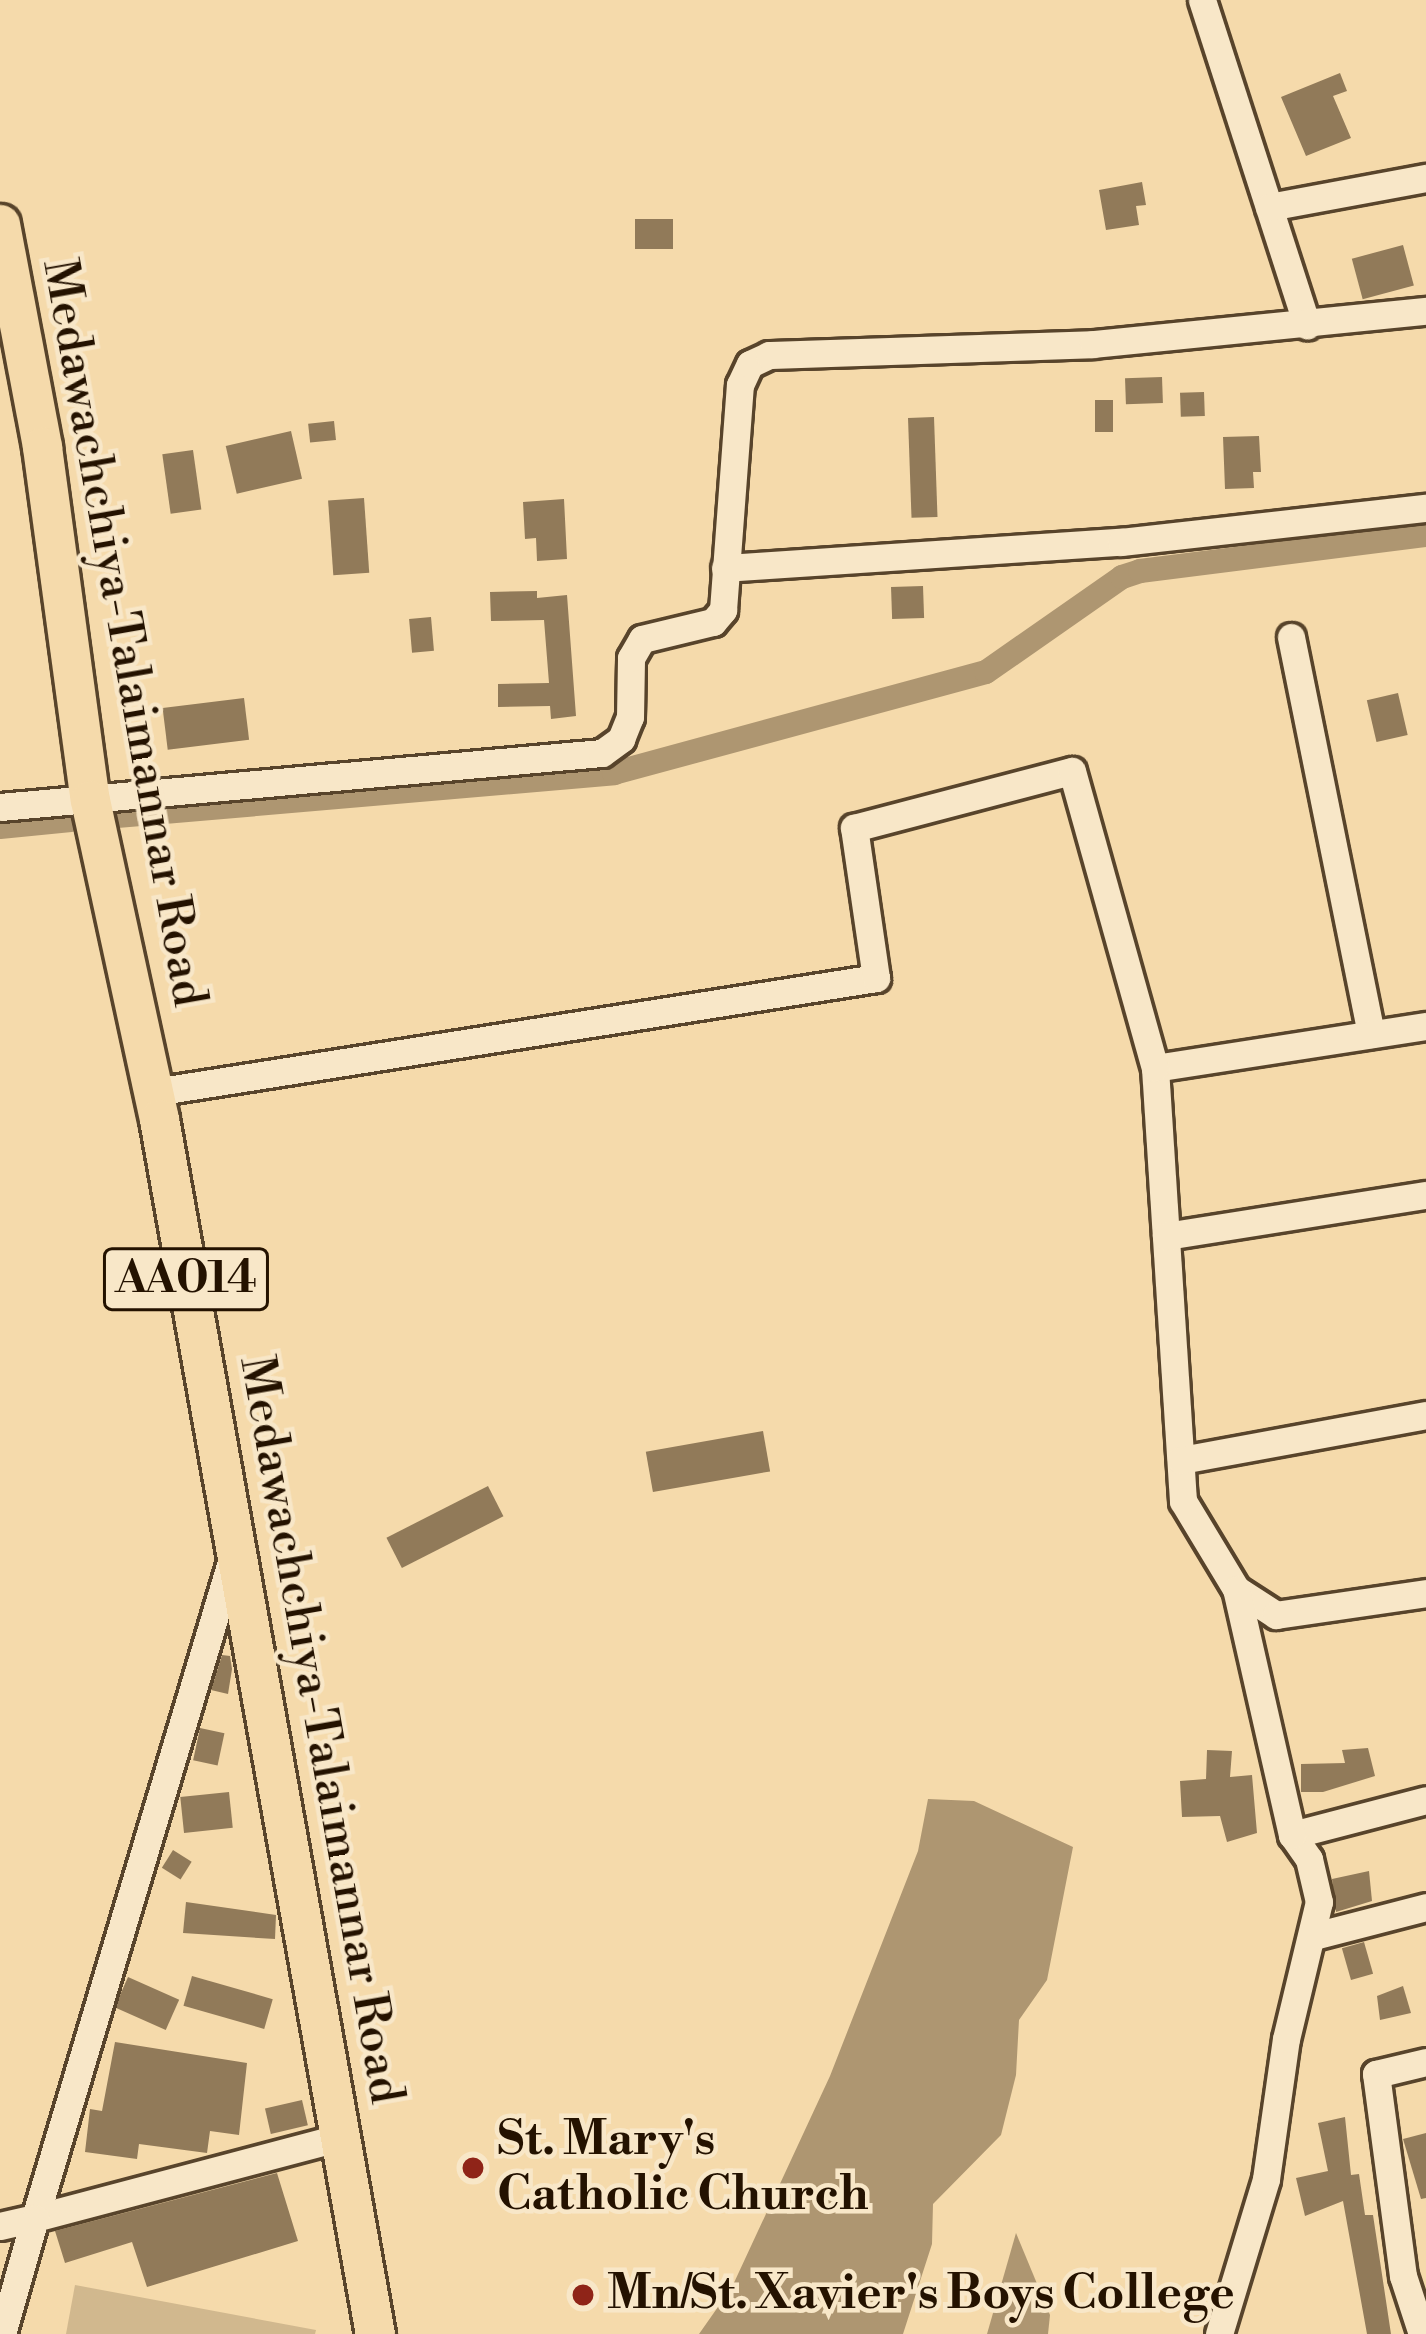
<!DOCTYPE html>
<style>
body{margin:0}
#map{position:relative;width:1426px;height:2334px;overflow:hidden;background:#f5daab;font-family:"Libre Bodoni",serif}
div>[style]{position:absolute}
.green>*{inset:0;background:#d1b88e}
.water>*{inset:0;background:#ae9671}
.canal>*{height:24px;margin:-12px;padding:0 12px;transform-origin:12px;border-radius:12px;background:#ae9671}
.building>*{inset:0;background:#917a59;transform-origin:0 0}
.roads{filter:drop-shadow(3px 0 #58442b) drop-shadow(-3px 0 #58442b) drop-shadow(0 3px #58442b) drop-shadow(0 -3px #58442b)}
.minor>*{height:27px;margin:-13.5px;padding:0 13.5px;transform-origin:13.5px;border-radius:13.5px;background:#f8e7c8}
.highway>*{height:39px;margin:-19.5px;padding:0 19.5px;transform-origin:19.5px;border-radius:19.5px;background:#f5daab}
.dots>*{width:33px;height:33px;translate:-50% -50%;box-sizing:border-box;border:6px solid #f8e7c8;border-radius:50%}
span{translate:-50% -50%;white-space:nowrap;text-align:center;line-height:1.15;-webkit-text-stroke:9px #f8e7c8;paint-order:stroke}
.shield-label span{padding:3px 9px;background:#f8e7c8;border:3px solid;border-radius:9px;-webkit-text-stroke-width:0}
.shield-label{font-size:45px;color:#241200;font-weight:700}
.street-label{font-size:48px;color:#241200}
.poi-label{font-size:48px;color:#241200;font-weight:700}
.left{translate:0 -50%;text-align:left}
</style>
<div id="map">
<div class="green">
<i style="clip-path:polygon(75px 2285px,316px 2330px,315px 2334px,66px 2334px)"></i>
</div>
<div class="water">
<i style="clip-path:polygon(928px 1799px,974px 1801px,1073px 1847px,1047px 1980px,1019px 2020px,1016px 2075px,1001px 2135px,933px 2204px,932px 2244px,903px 2334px,699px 2334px,732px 2287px,830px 2076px,918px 1851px)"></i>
<i style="clip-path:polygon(1016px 2233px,1050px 2315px,1048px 2334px,987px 2334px)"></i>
</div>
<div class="canal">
<i style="left:117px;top:816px;width:499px;rotate:-4.9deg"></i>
<i style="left:614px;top:773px;width:385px;rotate:-15.2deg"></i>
<i style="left:986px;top:672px;width:166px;rotate:-34.9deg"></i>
<i style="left:1122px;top:577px;width:19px;rotate:-18deg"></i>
<i style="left:1140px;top:571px;width:288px;rotate:-7.2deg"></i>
<i style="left:0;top:827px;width:71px;rotate:-5.6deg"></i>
</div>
<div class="building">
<i style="clip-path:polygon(1340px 73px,1347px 91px,1333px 96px,1351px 138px,1306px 156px,1281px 97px)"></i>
<i style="clip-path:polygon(1142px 182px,1146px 205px,1136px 206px,1139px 225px,1106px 230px,1099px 190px)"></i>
<i style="left:635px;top:219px;width:38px;height:30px"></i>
<i style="left:1403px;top:245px;width:42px;height:53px;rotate:75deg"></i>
<i style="left:1162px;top:377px;width:26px;height:37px;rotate:88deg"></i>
<i style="left:1204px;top:392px;width:24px;height:24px;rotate:88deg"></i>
<i style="left:1095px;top:400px;width:18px;height:32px"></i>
<i style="left:934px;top:417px;width:100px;height:26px;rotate:88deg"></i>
<i style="left:334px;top:421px;width:19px;height:26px;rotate:84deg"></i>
<i style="left:291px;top:431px;width:49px;height:67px;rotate:77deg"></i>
<i style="clip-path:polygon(1259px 436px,1261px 472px,1253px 472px,1254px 488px,1225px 489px,1223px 437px)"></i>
<i style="left:193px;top:450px;width:60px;height:31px;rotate:82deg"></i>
<i style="left:364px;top:498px;width:75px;height:36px;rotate:86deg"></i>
<i style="clip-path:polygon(564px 499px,567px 559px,537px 561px,536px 538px,525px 539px,523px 502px)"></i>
<i style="left:923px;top:586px;width:32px;height:32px;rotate:88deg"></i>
<i style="clip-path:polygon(537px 591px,537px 598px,567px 595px,576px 716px,551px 719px,550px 706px,498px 707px,498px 684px,549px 683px,544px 620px,491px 621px,490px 592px)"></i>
<i style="left:431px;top:617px;width:34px;height:22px;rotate:85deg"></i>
<i style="left:1398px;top:693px;width:43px;height:32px;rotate:77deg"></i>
<i style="left:244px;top:698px;width:42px;height:82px;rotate:83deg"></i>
<i style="left:763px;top:1431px;width:41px;height:119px;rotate:80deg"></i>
<i style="left:488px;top:1486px;width:34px;height:114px;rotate:63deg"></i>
<i style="clip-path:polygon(222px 1655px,230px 1656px,232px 1669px,228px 1694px,211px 1690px)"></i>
<i style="left:200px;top:1728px;width:25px;height:33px;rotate:12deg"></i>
<i style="clip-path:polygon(1368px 1748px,1375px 1776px,1323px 1792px,1301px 1792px,1301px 1764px,1345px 1763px,1342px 1750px)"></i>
<i style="clip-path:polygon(1207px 1750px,1232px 1751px,1230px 1777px,1252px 1775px,1257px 1833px,1227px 1842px,1220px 1816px,1182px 1817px,1180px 1781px,1206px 1779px)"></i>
<i style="left:229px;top:1792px;width:36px;height:49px;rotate:84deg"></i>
<i style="left:173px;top:1850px;width:22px;height:21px;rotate:32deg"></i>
<i style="clip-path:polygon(1369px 1871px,1372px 1901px,1336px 1912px,1332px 1879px)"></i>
<i style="clip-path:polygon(186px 1902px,276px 1915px,275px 1939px,183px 1933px)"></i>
<i style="left:1364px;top:1942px;width:33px;height:23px;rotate:74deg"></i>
<i style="left:192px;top:1976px;width:84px;height:31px;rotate:16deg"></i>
<i style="left:128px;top:1977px;width:56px;height:33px;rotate:24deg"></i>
<i style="clip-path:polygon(1403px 1986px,1411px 2013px,1380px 2020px,1377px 1996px)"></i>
<i style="clip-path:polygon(115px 2042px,247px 2063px,239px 2135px,210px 2131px,207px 2153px,139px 2144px,137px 2159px,85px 2152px,90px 2109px,102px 2111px)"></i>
<i style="left:302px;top:2100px;width:26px;height:38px;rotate:77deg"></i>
<i style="clip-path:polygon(1345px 2117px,1351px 2175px,1359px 2174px,1365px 2215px,1373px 2215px,1391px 2334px,1367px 2334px,1343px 2201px,1305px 2216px,1296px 2178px,1328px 2171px,1318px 2123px)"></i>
<i style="clip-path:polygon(1426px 2133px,1426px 2198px,1421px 2199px,1403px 2139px)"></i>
<i style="clip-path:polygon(277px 2173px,298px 2241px,147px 2287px,132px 2242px,65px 2263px,55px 2231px)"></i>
</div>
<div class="roads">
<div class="minor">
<i style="left:1202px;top:0;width:342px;rotate:72.1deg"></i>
<i style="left:1269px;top:207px;width:160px;rotate:-10.5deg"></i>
<i style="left:725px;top:568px;width:397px;rotate:-3.8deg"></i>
<i style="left:1121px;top:542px;width:307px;rotate:-6.4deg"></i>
<i style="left:1291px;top:637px;width:405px;rotate:78.6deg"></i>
<i style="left:0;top:807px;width:604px;rotate:-5.13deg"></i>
<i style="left:602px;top:753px;width:24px;rotate:-36deg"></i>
<i style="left:621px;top:739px;width:24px;rotate:-68deg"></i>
<i style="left:630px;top:717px;width:59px;rotate:-89deg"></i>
<i style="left:631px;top:658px;width:22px;rotate:-60deg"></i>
<i style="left:642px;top:639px;width:73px;rotate:-13.5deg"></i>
<i style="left:713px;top:622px;width:16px;rotate:-50deg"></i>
<i style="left:723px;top:610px;width:226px;rotate:-85.7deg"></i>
<i style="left:740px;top:385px;width:23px;rotate:-65deg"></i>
<i style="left:750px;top:364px;width:21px;rotate:-25deg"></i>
<i style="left:769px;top:355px;width:324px;rotate:-1.9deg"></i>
<i style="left:1093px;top:344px;width:335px;rotate:-5.7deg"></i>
<i style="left:1426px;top:1026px;width:274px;rotate:171.2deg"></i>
<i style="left:1155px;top:1068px;width:434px;rotate:86.3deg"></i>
<i style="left:1183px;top:1501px;width:103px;rotate:58.9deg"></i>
<i style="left:1236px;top:1589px;width:48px;rotate:33deg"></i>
<i style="left:1276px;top:1615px;width:152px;rotate:-8.3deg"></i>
<i style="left:154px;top:1092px;width:731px;rotate:-8.97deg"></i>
<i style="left:876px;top:978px;width:152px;rotate:-98.3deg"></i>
<i style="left:854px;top:828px;width:225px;rotate:-14.7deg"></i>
<i style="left:1072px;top:771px;width:308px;rotate:74.4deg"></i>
<i style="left:1166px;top:1236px;width:263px;rotate:-9deg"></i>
<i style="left:1181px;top:1460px;width:249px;rotate:-10.4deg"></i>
<i style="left:1292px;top:1835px;width:138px;rotate:-14.6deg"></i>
<i style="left:1314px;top:1936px;width:116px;rotate:-14.5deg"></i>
<i style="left:35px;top:2218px;width:692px;rotate:-73.37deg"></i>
<i style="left:35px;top:2218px;width:318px;rotate:-14.8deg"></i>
<i style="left:0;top:2226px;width:36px;rotate:-13deg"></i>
<i style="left:35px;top:2218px;width:121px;rotate:105.9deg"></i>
<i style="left:1219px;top:2334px;width:162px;rotate:-73.1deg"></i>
<i style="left:1266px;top:2179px;width:141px;rotate:-81.9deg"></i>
<i style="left:1286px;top:2039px;width:141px;rotate:-76.5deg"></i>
<i style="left:1319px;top:1902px;width:44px;rotate:-103.1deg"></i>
<i style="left:1309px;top:1859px;width:29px;rotate:-125deg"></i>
<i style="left:1292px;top:1835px;width:252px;rotate:-102.8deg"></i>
<i style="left:1422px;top:2334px;width:61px;rotate:-108.1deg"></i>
<i style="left:1403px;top:2276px;width:204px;rotate:-97.6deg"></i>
<i style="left:1376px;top:2074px;width:51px;rotate:-13.5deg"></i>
</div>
<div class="highway">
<i style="left:0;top:224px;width:227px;rotate:79.3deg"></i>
<i style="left:42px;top:447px;width:356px;rotate:82.3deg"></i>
<i style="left:90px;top:800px;width:326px;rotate:77.8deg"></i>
<i style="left:159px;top:1119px;width:1234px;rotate:79.92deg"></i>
</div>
</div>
<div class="dots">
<i style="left:473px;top:2168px;background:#8f2418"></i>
<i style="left:583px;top:2295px;background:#8f2418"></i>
</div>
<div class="shield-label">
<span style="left:186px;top:1279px">AA014</span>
</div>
<div class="street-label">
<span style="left:123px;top:633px;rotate:80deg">Medawachchiya-Talaimannar Road</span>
<span style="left:320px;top:1730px;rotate:80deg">Medawachchiya-Talaimannar Road</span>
</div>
<div class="poi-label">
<span class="left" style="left:497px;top:2168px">St. Mary's<br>Catholic Church</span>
<span class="left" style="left:607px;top:2295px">Mn/St. Xavier's Boys College</span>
</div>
</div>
